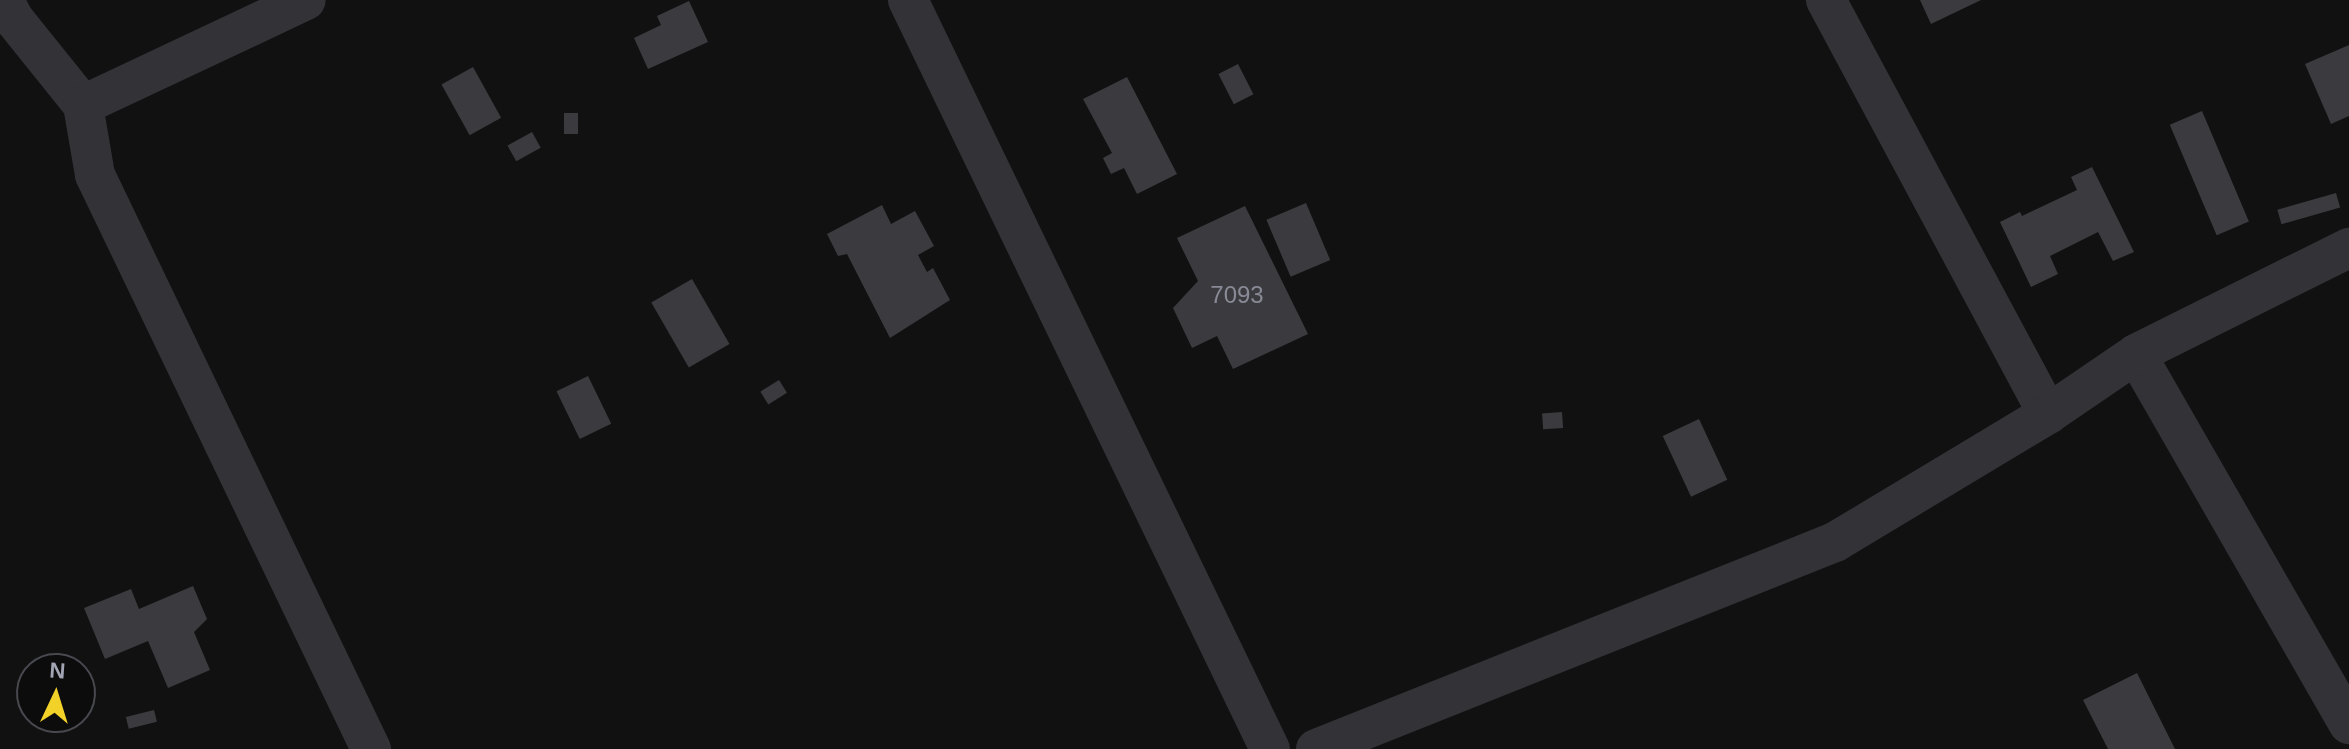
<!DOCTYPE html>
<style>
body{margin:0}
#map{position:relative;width:2349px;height:749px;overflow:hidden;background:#111112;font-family:Helvetica,sans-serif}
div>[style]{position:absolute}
.building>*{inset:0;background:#3b3b3f;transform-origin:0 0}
.minor>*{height:40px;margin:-20px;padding:0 20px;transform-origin:20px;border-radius:20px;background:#323237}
span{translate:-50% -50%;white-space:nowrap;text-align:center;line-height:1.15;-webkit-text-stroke:7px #0c0c0d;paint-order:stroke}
.number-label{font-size:24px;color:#888a96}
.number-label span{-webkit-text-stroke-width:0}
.north{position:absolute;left:16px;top:653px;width:80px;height:80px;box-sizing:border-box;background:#0c0c0d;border:2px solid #48494f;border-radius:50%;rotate:4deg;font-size:22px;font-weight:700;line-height:32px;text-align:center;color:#a2a4b3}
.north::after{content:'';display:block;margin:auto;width:28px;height:36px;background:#f2d129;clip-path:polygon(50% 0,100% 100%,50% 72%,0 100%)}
</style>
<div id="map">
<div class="building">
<i style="clip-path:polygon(1920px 0,1981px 0,1931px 24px)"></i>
<i style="clip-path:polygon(689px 1px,708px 42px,648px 69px,634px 38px,661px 25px,657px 16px)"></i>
<i style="clip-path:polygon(2349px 45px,2349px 116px,2331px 124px,2305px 64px)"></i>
<i style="left:1238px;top:64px;width:34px;height:22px;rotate:63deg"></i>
<i style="left:473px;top:67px;width:58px;height:36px;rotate:61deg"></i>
<i style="clip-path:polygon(1127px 77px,1177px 174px,1137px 194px,1124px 168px,1111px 174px,1103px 158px,1112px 153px,1083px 99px)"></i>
<i style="left:2202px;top:111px;width:120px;height:35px;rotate:67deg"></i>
<i style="left:564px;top:113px;width:14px;height:21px"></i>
<i style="left:532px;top:132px;width:18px;height:28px;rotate:61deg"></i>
<i style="clip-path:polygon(2092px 167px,2134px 252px,2113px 261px,2098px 232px,2050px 256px,2058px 274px,2031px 287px,2000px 222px,2020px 212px,2022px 216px,2077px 190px,2071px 177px)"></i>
<i style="left:2336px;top:193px;width:15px;height:61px;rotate:74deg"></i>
<i style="left:1306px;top:203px;width:62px;height:43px;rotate:67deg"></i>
<i style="clip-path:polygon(882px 205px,891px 224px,915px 211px,934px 246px,918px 255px,927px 272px,933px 268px,950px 300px,890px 338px,847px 254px,838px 256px,827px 234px)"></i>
<i style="clip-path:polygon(1245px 206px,1308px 334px,1233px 369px,1217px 336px,1192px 348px,1173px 308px,1198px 281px,1177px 238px)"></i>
<i style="left:692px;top:279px;width:75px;height:47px;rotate:60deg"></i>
<i style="left:588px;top:376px;width:53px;height:35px;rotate:64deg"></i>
<i style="left:779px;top:380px;width:15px;height:22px;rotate:58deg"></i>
<i style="left:1562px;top:412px;width:16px;height:20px;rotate:86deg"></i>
<i style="left:1699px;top:419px;width:67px;height:40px;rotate:65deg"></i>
<i style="clip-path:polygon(193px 586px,207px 619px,194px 632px,210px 670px,168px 688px,148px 641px,105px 659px,84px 608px,131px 589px,139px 609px)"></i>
<i style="clip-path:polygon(2137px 673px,2175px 749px,2108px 749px,2083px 700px)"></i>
<i style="left:154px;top:710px;width:12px;height:29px;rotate:76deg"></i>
</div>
<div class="minor">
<i style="left:4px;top:0;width:20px;rotate:63deg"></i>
<i style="left:13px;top:18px;width:112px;rotate:51.2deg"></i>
<i style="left:83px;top:105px;width:246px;rotate:-25.2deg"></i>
<i style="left:908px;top:0;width:832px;rotate:64.21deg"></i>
<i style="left:1826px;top:0;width:470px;rotate:61.8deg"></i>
<i style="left:83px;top:105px;width:71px;rotate:80.3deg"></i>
<i style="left:95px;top:175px;width:637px;rotate:64.32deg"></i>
<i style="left:2136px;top:354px;width:427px;rotate:60.1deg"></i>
<i style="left:1316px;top:749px;width:559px;rotate:-21.74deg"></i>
<i style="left:1835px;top:542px;width:249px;rotate:-31deg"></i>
<i style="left:2048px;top:414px;width:107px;rotate:-34.3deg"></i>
<i style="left:2136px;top:354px;width:238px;rotate:-26.5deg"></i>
</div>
<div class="number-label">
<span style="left:1237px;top:295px">7093</span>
</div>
<div class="north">N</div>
</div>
